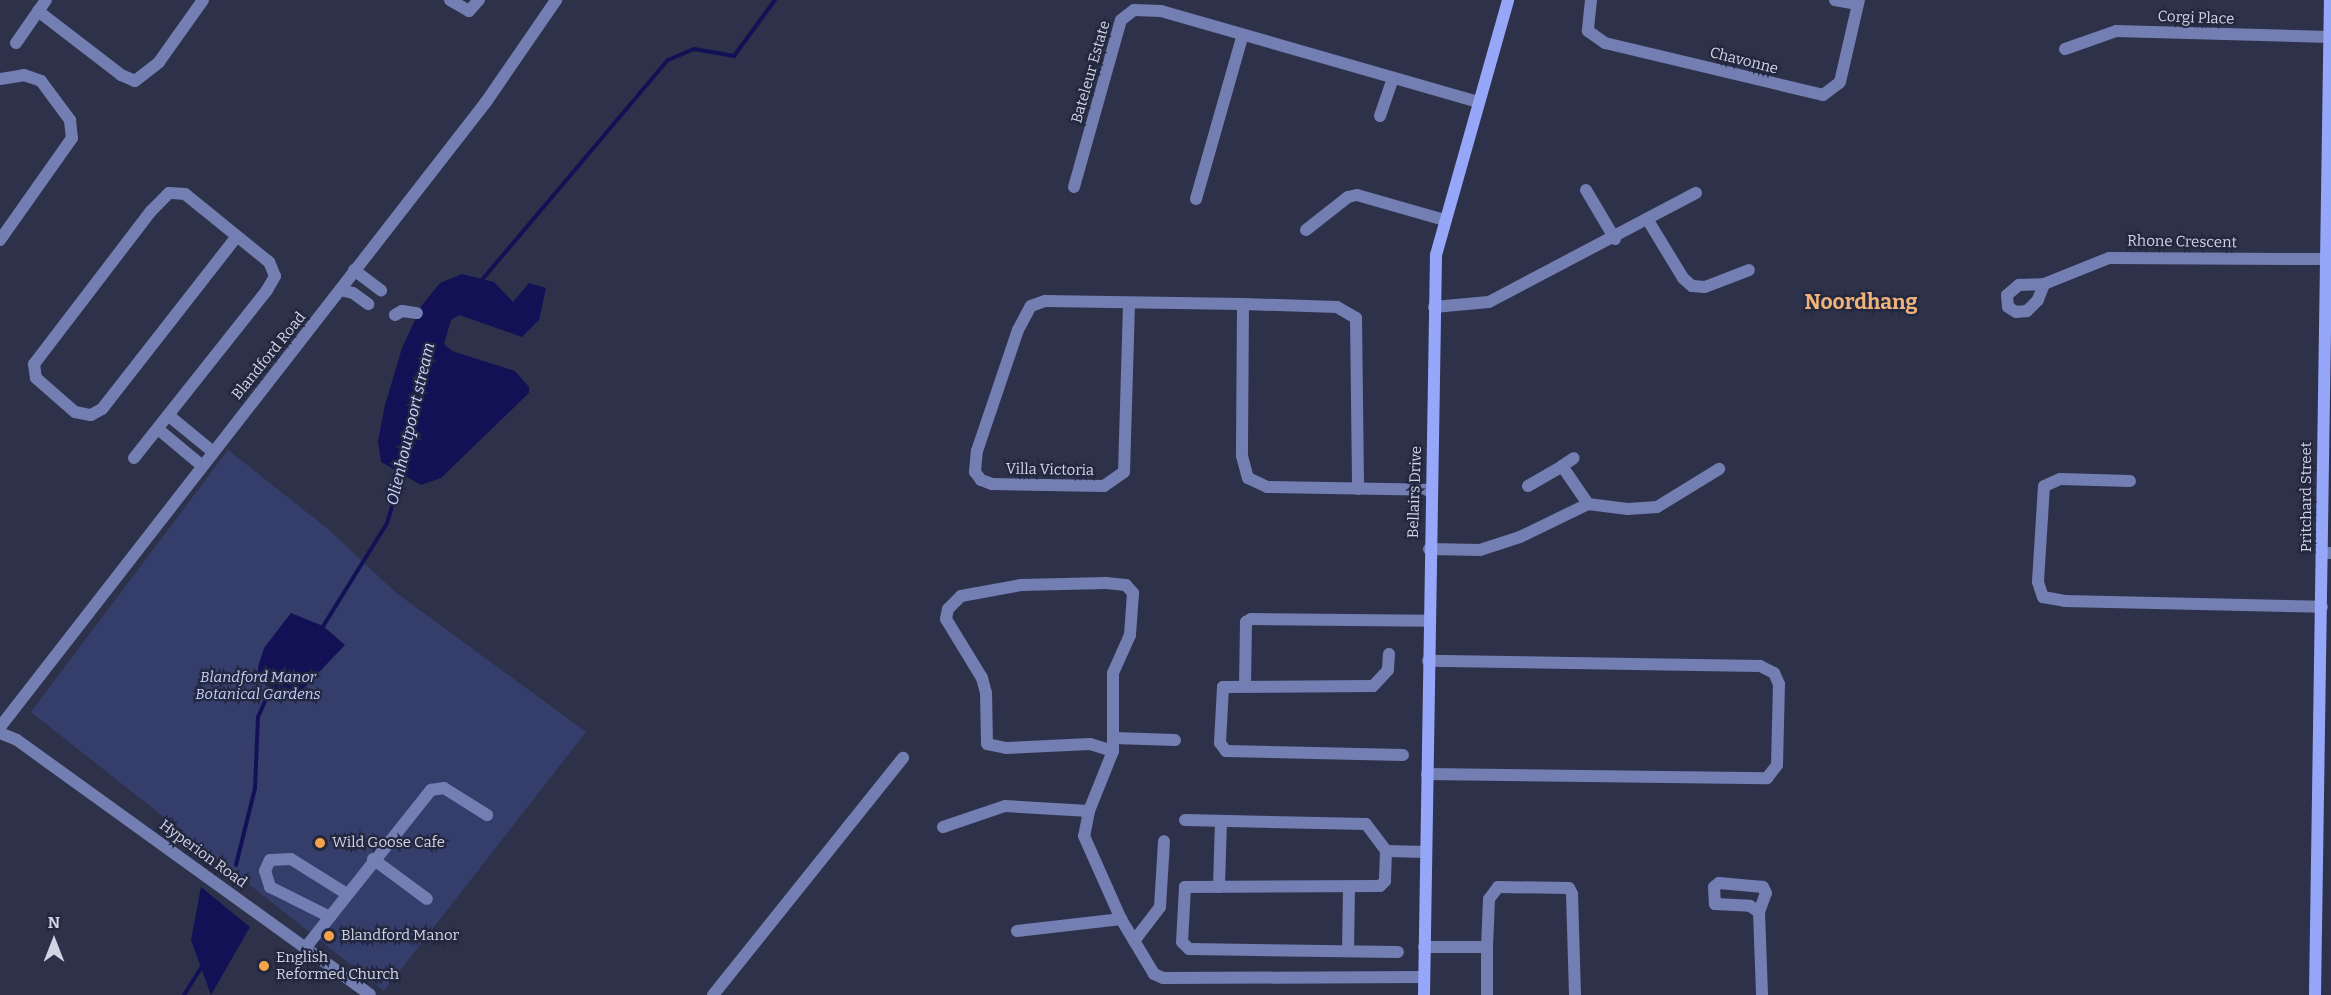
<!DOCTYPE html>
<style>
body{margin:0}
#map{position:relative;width:2331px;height:995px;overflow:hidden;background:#2d324a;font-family:Bitter,serif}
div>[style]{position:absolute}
.green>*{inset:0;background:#353d6b}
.water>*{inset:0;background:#131155}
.stream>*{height:4px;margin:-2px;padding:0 2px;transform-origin:2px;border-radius:2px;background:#131155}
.street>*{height:12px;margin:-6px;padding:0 6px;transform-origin:6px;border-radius:6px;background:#737eb2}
.secondary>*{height:12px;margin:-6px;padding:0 6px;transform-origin:6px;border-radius:6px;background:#96a7fa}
.dots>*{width:16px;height:16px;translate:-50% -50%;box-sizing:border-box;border:3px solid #232840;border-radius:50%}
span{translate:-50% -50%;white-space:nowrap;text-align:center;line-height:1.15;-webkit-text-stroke:4.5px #232840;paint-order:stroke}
.street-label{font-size:15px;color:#d0d4e3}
.park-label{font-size:15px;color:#c4cef8;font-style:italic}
.poi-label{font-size:15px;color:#d0d4e3}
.left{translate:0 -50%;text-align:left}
.water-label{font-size:16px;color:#cbd5ff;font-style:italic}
.district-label{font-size:21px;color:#eeb37b;font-weight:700}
.north{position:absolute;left:24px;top:911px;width:60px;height:60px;-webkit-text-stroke:4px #232840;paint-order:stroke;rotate:0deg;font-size:16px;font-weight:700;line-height:24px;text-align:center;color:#d0d4e3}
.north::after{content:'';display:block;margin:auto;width:21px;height:27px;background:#d0d4e3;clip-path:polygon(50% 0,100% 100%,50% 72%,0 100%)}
</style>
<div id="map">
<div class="green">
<i style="clip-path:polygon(228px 450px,328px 529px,395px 592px,586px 732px,384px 991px,31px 712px)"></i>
</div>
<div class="water">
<i style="clip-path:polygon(462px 274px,494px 282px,513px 302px,529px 283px,546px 288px,539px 320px,522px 337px,459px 315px,451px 320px,444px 344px,452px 351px,515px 371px,529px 387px,529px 393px,441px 478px,421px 485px,381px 462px,378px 441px,385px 405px,402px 348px,422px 305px,440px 283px)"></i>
<i style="clip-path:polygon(291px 613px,323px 626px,345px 645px,302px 690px,280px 700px,259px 675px,258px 667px,264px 648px)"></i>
<i style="clip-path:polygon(201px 887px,250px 927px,211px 995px,191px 940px)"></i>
</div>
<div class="stream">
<i style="left:481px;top:281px;width:289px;rotate:-49.8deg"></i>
<i style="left:668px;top:60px;width:28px;rotate:-23deg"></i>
<i style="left:694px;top:49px;width:41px;rotate:9.9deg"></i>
<i style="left:734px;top:56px;width:69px;rotate:-53.8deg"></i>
<i style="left:322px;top:628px;width:123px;rotate:-58.2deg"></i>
<i style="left:387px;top:523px;width:55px;rotate:-73.2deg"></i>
<i style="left:236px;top:865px;width:79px;rotate:-76.1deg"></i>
<i style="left:255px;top:788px;width:71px;rotate:-87.6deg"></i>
<i style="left:258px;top:717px;width:34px;rotate:-66deg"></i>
<i style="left:184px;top:995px;width:36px;rotate:-58deg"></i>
</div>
<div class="street">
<i style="left:450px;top:0;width:22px;rotate:30deg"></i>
<i style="left:469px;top:11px;width:15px;rotate:-48deg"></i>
<i style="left:1591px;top:0;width:31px;rotate:96deg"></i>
<i style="left:1588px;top:31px;width:21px;rotate:35deg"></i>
<i style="left:1605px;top:43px;width:224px;rotate:13.4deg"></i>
<i style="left:1823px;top:95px;width:21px;rotate:-37deg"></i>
<i style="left:1840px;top:82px;width:84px;rotate:-77deg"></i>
<i style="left:1835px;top:0;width:23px;rotate:10deg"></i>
<i style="left:38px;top:11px;width:105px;rotate:37.6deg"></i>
<i style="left:121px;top:75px;width:15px;rotate:23deg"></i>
<i style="left:135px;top:81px;width:31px;rotate:-38deg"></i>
<i style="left:159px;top:62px;width:76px;rotate:-54.6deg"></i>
<i style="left:16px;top:43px;width:52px;rotate:-55.1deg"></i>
<i style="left:2065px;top:49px;width:54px;rotate:-19.4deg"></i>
<i style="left:2116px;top:31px;width:214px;rotate:1.6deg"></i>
<i style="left:0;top:79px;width:24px;rotate:-9deg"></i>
<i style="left:24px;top:75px;width:18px;rotate:19deg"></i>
<i style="left:41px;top:81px;width:49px;rotate:53.4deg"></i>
<i style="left:70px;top:120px;width:18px;rotate:84deg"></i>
<i style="left:72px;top:138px;width:125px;rotate:125.2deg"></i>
<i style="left:1380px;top:116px;width:40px;rotate:-71.1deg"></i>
<i style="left:1074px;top:187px;width:173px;rotate:-74.3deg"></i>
<i style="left:1121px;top:20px;width:16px;rotate:-38deg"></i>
<i style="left:1134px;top:10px;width:27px;rotate:2deg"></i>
<i style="left:1161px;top:11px;width:330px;rotate:16deg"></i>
<i style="left:1586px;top:190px;width:57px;rotate:59.4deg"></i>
<i style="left:1196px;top:199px;width:168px;rotate:-74.1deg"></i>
<i style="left:1649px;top:222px;width:66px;rotate:58.7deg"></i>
<i style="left:1683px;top:278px;width:12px;rotate:42deg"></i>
<i style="left:1692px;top:286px;width:13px;rotate:4deg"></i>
<i style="left:1705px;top:287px;width:47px;rotate:-21.1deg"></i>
<i style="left:1306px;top:230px;width:53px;rotate:-38.2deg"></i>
<i style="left:1348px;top:197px;width:9px;rotate:-13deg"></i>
<i style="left:1357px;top:195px;width:91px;rotate:15.9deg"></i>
<i style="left:354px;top:270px;width:34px;rotate:37deg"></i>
<i style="left:2044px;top:284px;width:17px;rotate:111deg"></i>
<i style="left:2038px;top:300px;width:16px;rotate:135deg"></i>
<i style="left:2027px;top:311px;width:11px;rotate:175deg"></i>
<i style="left:2016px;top:312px;width:9px;rotate:-148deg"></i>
<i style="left:2008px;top:307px;width:12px;rotate:-95deg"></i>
<i style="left:2007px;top:295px;width:16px;rotate:-40deg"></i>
<i style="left:2019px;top:285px;width:25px;rotate:-2deg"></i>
<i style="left:2044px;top:284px;width:70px;rotate:-21.8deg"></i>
<i style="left:2109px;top:258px;width:214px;rotate:0.3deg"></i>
<i style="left:340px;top:290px;width:13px;rotate:13deg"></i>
<i style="left:353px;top:293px;width:19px;rotate:36deg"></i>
<i style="left:1129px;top:304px;width:168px;rotate:91.7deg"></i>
<i style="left:1124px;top:472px;width:24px;rotate:145deg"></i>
<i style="left:1104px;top:486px;width:112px;rotate:-179deg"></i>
<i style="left:992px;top:484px;width:12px;rotate:-160deg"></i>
<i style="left:981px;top:480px;width:10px;rotate:-127deg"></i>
<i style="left:975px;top:472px;width:21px;rotate:-85deg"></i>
<i style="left:977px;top:451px;width:128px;rotate:-71.3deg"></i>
<i style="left:1018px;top:330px;width:27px;rotate:-62deg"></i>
<i style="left:1031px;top:306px;width:15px;rotate:-20deg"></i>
<i style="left:1045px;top:301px;width:198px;rotate:0.9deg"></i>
<i style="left:1243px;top:304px;width:94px;rotate:1.8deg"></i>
<i style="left:1337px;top:307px;width:22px;rotate:30deg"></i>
<i style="left:1356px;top:318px;width:171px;rotate:89.3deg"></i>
<i style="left:1243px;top:304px;width:152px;rotate:90.4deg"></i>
<i style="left:1242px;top:456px;width:23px;rotate:75deg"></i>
<i style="left:1248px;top:478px;width:21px;rotate:25deg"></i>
<i style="left:1267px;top:487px;width:164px;rotate:1deg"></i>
<i style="left:1434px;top:307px;width:55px;rotate:-5.2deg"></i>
<i style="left:1489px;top:302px;width:234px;rotate:-27.8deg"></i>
<i style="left:395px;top:315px;width:8px;rotate:-30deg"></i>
<i style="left:402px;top:311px;width:15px;rotate:8deg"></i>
<i style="left:168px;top:415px;width:57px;rotate:39.3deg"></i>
<i style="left:158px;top:429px;width:56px;rotate:39.9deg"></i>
<i style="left:134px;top:458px;width:214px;rotate:-51.6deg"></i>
<i style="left:267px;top:290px;width:16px;rotate:-60deg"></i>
<i style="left:275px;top:276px;width:15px;rotate:-113deg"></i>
<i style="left:269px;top:262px;width:108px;rotate:-141deg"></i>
<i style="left:185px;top:194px;width:16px;rotate:-176deg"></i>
<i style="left:169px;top:193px;width:25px;rotate:135deg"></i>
<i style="left:151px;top:211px;width:193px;rotate:127.4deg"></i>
<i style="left:34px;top:364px;width:14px;rotate:82deg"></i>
<i style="left:36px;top:378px;width:52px;rotate:41.1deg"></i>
<i style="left:75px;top:412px;width:16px;rotate:11deg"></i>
<i style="left:91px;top:415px;width:13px;rotate:-29deg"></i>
<i style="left:102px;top:409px;width:219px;rotate:-52deg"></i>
<i style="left:1562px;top:466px;width:14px;rotate:-34deg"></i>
<i style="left:2130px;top:481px;width:70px;rotate:-178.4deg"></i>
<i style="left:2060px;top:479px;width:17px;rotate:156deg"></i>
<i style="left:2044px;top:486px;width:96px;rotate:93.6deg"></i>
<i style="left:2038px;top:582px;width:16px;rotate:72deg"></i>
<i style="left:2043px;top:597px;width:22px;rotate:10deg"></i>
<i style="left:2065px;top:601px;width:257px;rotate:1.3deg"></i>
<i style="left:1528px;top:486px;width:39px;rotate:-30deg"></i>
<i style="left:1562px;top:466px;width:46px;rotate:55.6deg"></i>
<i style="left:1429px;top:549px;width:51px;rotate:1.1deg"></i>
<i style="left:1480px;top:550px;width:42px;rotate:-18deg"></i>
<i style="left:1520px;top:537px;width:76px;rotate:-25.9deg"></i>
<i style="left:1588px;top:504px;width:40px;rotate:7.1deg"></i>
<i style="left:1628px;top:509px;width:29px;rotate:-4deg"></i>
<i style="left:1657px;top:507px;width:73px;rotate:-31.5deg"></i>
<i style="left:2322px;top:553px;width:9px"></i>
<i style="left:1389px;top:654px;width:16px;rotate:94deg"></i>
<i style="left:1388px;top:670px;width:22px;rotate:133deg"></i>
<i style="left:1373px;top:686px;width:150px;rotate:179.6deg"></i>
<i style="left:1223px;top:687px;width:56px;rotate:93.1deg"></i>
<i style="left:1220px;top:743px;width:10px;rotate:53deg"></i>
<i style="left:1226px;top:751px;width:177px;rotate:1.3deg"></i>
<i style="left:1245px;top:686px;width:64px;rotate:-89.1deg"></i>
<i style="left:1246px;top:622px;width:6px;rotate:-31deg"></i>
<i style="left:1251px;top:619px;width:178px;rotate:0.6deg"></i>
<i style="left:0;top:727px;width:792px;rotate:-52.13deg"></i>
<i style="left:486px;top:102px;width:124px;rotate:-55.5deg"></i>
<i style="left:0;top:733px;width:18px;rotate:22deg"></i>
<i style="left:17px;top:740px;width:435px;rotate:35.8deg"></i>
<i style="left:1114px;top:738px;width:61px;rotate:1.9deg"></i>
<i style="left:1113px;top:751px;width:24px;rotate:-163deg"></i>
<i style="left:1090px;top:744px;width:84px;rotate:177.3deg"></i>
<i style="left:1006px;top:748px;width:19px;rotate:-168deg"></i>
<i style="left:987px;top:744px;width:51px;rotate:-91.1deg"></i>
<i style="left:986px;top:693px;width:16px;rotate:-105deg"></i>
<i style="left:982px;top:678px;width:69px;rotate:-121.4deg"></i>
<i style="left:946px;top:619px;width:10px;rotate:-79deg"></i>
<i style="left:948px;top:609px;width:18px;rotate:-45deg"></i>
<i style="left:961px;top:596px;width:61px;rotate:-10.4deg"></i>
<i style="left:1021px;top:585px;width:85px;rotate:-1.3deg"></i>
<i style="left:1106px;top:583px;width:20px;rotate:6deg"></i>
<i style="left:1126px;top:585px;width:11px;rotate:49deg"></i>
<i style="left:1133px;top:593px;width:42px;rotate:94.1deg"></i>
<i style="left:1130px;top:635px;width:42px;rotate:114.1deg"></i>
<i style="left:1113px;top:673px;width:78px;rotate:90deg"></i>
<i style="left:1113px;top:751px;width:65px;rotate:111.8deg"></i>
<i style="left:1089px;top:811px;width:25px;rotate:101deg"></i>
<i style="left:1084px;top:836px;width:91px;rotate:66deg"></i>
<i style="left:1121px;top:919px;width:64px;rotate:59deg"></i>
<i style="left:1154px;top:974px;width:10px;rotate:24deg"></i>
<i style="left:1163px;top:978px;width:261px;rotate:-0.2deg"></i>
<i style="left:1427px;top:774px;width:340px;rotate:0.7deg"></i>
<i style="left:1767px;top:778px;width:16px;rotate:-52deg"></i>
<i style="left:1777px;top:765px;width:81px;rotate:-88.6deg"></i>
<i style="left:1779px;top:684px;width:12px;rotate:-114deg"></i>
<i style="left:1774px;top:673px;width:16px;rotate:-153deg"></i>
<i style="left:1760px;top:666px;width:332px;rotate:-179.1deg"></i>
<i style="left:1185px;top:820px;width:181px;rotate:1.3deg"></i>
<i style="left:1366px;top:824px;width:34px;rotate:53deg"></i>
<i style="left:1386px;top:851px;width:40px;rotate:1.4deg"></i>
<i style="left:943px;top:827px;width:65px;rotate:-18.7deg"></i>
<i style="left:1005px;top:806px;width:84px;rotate:3.4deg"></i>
<i style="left:1386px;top:851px;width:30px;rotate:92deg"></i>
<i style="left:1385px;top:881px;width:7px;rotate:135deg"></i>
<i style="left:1380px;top:886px;width:195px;rotate:179.7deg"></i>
<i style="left:1185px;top:887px;width:55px;rotate:93.1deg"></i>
<i style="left:1182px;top:942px;width:10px;rotate:45deg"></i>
<i style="left:1189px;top:949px;width:209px;rotate:0.8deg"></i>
<i style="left:373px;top:859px;width:67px;rotate:36.5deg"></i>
<i style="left:1219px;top:887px;width:66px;rotate:-88.3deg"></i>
<i style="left:1759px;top:912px;width:20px;rotate:-70deg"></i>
<i style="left:1766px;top:893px;width:7px;rotate:-117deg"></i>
<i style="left:1763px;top:887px;width:44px;rotate:-174.8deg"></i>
<i style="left:1719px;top:883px;width:6px;rotate:141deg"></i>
<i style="left:1714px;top:887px;width:17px;rotate:87deg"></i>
<i style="left:1715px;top:904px;width:35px;rotate:3deg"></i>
<i style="left:1750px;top:906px;width:11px;rotate:34deg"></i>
<i style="left:1759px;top:912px;width:83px;rotate:87.9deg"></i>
<i style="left:330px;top:917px;width:67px;rotate:-153.4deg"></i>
<i style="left:270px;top:887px;width:17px;rotate:-107deg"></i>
<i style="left:265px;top:871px;width:12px;rotate:-66deg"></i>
<i style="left:270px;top:860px;width:21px;rotate:-3deg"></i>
<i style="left:291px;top:859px;width:66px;rotate:32deg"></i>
<i style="left:1017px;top:931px;width:105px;rotate:-6.6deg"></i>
<i style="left:1134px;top:941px;width:43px;rotate:-52.6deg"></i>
<i style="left:1160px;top:907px;width:66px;rotate:-86.5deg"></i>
<i style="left:306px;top:947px;width:201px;rotate:-51.5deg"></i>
<i style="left:431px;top:790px;width:13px;rotate:-9deg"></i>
<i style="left:444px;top:788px;width:51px;rotate:32.1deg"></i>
<i style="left:1424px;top:947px;width:63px"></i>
<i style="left:1487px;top:947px;width:48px;rotate:-87.6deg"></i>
<i style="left:1489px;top:899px;width:15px;rotate:-53deg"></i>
<i style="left:1498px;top:887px;width:71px;rotate:0.8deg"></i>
<i style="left:1569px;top:888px;width:7px;rotate:63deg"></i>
<i style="left:1572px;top:894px;width:101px;rotate:88.3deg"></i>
<i style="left:1348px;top:951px;width:63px;rotate:-89.1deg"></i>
<i style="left:713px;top:995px;width:304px;rotate:-51.3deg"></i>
<i style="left:1487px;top:995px;width:48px;rotate:-90deg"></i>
</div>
<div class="secondary">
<i style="left:1424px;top:995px;width:740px;rotate:-89.07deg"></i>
<i style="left:1436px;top:255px;width:265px;rotate:-74.2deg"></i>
<i style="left:2315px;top:995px;width:995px;rotate:-89.14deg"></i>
</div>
<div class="dots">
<i style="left:320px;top:843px;background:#f6a248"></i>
<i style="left:329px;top:936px;background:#f6a248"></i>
<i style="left:264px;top:966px;background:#f6a248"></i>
</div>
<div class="street-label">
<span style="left:2196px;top:18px;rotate:2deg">Corgi Place</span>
<span style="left:1744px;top:61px;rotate:14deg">Chavonne</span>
<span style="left:1091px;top:72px;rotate:-74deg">Bateleur Estate</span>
<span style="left:2182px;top:242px;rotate:1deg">Rhone Crescent</span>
<span style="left:269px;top:356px;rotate:-51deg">Blandford Road</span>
<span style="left:1050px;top:470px;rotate:1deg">Villa Victoria</span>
<span style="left:1415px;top:492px;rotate:-88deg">Bellairs Drive</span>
<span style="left:2307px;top:497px;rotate:-90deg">Pritchard Street</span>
<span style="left:203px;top:854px;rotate:36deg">Hyperion Road</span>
</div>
<div class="park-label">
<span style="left:258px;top:686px">Blandford Manor<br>Botanical Gardens</span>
</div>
<div class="poi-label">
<span class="left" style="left:332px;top:843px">Wild Goose Cafe</span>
<span class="left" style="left:341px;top:936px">Blandford Manor</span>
<span class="left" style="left:276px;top:966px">English<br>Reformed Church</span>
</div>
<div class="water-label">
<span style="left:411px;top:424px;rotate:-77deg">Olienhoutpoort stream</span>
</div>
<div class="district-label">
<span style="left:1861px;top:302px">Noordhang</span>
</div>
<div class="north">N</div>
</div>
